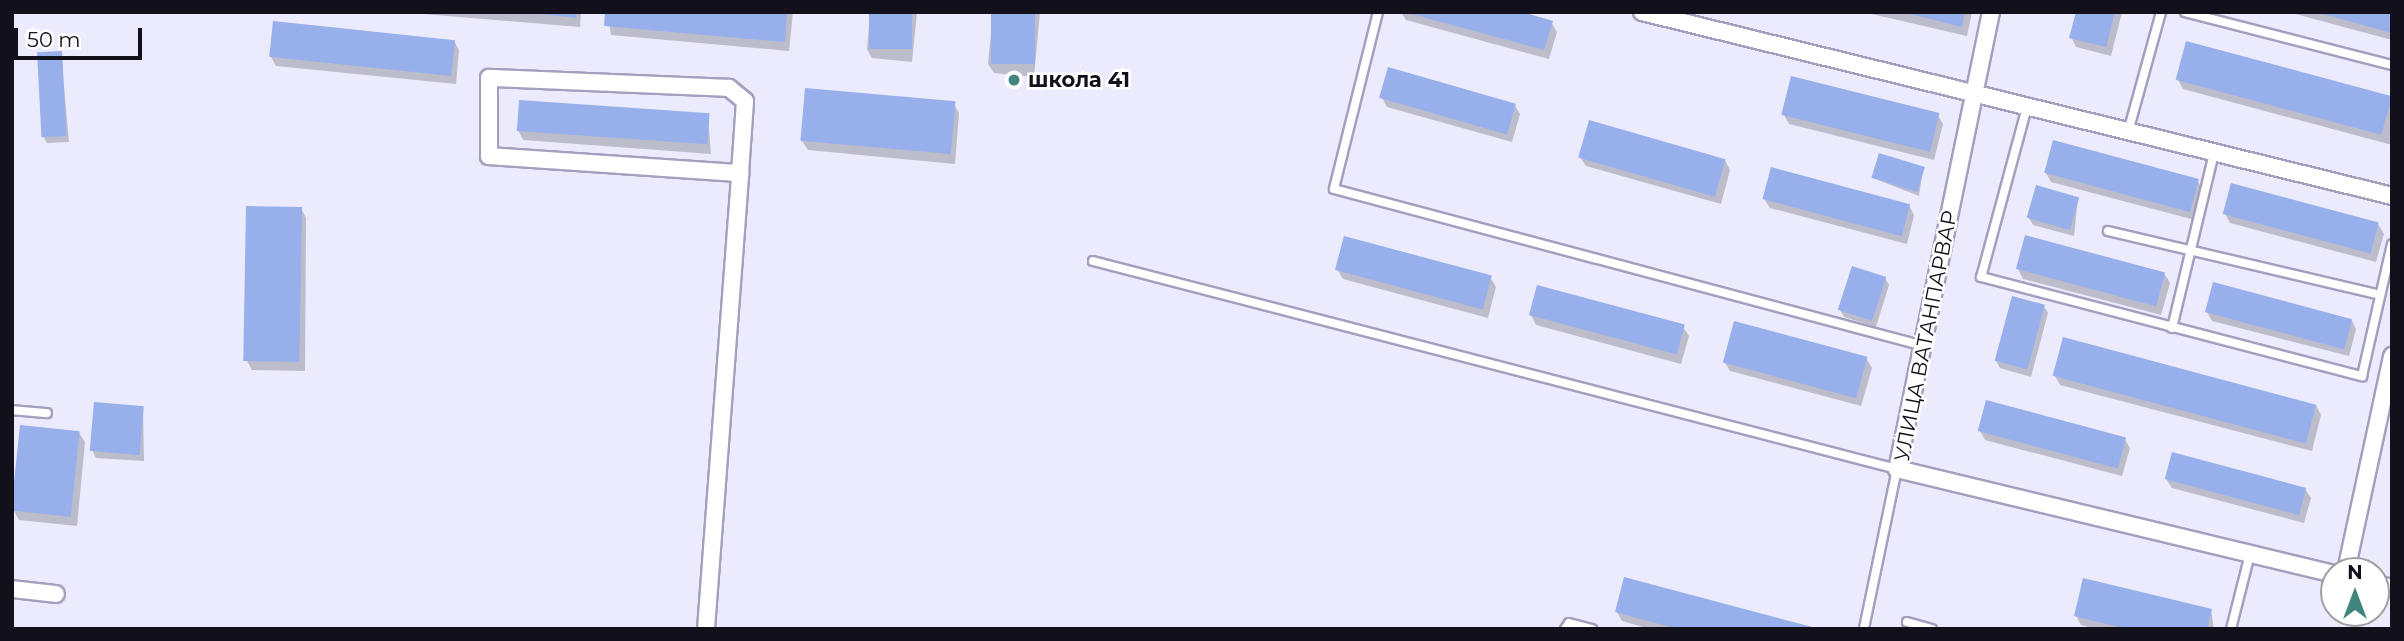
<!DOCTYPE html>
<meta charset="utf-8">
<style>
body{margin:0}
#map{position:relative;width:2404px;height:641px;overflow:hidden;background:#ecebfe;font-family:Montserrat,sans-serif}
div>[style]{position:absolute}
.shadow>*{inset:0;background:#0003}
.building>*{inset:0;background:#97afeb;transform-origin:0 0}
.roads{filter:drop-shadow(2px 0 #a2a0be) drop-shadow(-2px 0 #a2a0be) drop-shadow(0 2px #a2a0be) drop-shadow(0 -2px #a2a0be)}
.lane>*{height:8px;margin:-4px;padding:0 4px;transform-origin:4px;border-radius:4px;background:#fff}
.street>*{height:16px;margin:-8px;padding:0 8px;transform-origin:8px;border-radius:8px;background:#fff}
.dots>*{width:19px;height:19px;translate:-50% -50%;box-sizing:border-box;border:4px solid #fff;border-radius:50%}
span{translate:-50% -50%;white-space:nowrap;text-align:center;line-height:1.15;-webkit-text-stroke:5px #fff;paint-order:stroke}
.poi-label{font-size:21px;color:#11101b;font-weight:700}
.left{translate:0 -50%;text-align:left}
.street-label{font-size:21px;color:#11101b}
.frame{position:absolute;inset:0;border:14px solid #11101b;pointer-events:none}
.north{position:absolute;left:2320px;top:557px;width:70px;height:70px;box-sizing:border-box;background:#fff;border:2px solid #a09fa4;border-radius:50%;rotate:0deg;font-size:19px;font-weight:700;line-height:28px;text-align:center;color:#11101b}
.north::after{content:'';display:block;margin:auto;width:24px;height:32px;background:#40867e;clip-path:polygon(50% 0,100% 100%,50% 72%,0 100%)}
.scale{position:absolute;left:14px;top:28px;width:128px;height:32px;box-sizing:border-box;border:4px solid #11101b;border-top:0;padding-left:9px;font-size:21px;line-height:24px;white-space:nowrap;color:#11101b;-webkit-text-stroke:5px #fff;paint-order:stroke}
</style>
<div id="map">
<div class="shadow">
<i style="clip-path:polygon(399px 12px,581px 12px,580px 27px)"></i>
<i style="clip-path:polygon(607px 12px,793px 12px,789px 51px,611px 35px)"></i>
<i style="clip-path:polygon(870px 12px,917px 12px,912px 62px,872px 58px,867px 49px)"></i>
<i style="clip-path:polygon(993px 12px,1040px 12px,1034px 77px,994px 73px,988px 64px)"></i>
<i style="clip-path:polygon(1401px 12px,1515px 12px,1551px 22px,1557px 32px,1549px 59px,1406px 20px)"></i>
<i style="clip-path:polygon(1863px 12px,1972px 12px,1967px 36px)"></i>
<i style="clip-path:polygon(2077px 12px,2122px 12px,2111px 56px,2076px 47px,2071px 37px)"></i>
<i style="clip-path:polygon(2288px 12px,2392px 12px,2392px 40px)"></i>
<i style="clip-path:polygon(454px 41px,459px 50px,456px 84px,276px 66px,271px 57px)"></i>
<i style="clip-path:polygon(61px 53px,69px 142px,47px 143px,43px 136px)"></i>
<i style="clip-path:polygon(2178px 80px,2392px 98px,2392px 145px,2183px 89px)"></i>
<i style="clip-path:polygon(1382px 98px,1514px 104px,1520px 114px,1512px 142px,1387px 107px)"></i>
<i style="clip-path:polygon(954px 104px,959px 113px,955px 164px,808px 150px,802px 141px)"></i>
<i style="clip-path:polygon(1937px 114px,1943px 124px,1934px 160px,1789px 124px,1784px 115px)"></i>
<i style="clip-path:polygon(708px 116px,711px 154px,523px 140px,518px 130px)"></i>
<i style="clip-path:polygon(1580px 157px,1725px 160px,1730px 170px,1721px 204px,1586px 166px)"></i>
<i style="clip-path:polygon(1923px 169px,1919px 196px,1873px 178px)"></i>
<i style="clip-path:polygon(2046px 173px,2197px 180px,2203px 190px,2195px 220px,2051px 182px)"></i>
<i style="clip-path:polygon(2078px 198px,2074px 236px,2033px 225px,2029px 218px)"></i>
<i style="clip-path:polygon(1764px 199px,1909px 205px,1914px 215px,1907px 244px,1770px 208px)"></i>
<i style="clip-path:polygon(301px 208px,306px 218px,305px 371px,252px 370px,247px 361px)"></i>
<i style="clip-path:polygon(2225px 213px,2378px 224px,2384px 234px,2376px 262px,2230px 223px)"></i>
<i style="clip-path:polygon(1337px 269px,1490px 277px,1496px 287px,1488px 318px,1343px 279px)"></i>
<i style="clip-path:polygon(2018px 269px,2164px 273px,2170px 283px,2161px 315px,2023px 279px)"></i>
<i style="clip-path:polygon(1885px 278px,1889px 285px,1876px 327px,1844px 317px,1840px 310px)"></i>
<i style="clip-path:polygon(2044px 306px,2048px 313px,2031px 377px,2000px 368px,1996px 361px)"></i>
<i style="clip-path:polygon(2207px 312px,2351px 319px,2356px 329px,2349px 356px,2212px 321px)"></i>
<i style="clip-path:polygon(1531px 315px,1683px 327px,1689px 336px,1681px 364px,1536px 325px)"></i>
<i style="clip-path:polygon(1866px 358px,1872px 368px,1861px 406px,1730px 371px,1724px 361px)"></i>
<i style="clip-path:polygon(2055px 376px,2316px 405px,2321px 415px,2312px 451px,2060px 385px)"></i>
<i style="clip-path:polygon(143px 407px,144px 461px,96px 458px,92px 450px)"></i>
<i style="clip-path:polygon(1980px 431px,2124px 438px,2130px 448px,2122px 476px,1985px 440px)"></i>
<i style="clip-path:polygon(79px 433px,85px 442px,77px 526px,19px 520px,14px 511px)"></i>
<i style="clip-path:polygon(2166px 479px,2305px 489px,2311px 498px,2304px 523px,2172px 488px)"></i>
<i style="clip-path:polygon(2211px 610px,2214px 629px,2096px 629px,2081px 625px,2076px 616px)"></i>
<i style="clip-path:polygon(1617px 612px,1812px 629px,1650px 629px,1622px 621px)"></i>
</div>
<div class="building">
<i style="clip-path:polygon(525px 12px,576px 12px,576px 18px)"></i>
<i style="clip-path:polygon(605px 12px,787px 12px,785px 42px,604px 26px)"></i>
<i style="left:869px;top:12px;width:43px;height:37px"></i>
<i style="left:991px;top:12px;width:44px;height:52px"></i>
<i style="clip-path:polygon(1522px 12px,1553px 21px,1544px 50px,1408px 13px)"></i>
<i style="clip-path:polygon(1902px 12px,1965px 12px,1962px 27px)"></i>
<i style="clip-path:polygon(2076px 12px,2115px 12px,2106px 47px,2069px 38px)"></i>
<i style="clip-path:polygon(2319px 12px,2392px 12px,2392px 33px,2319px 13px)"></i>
<i style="left:273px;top:21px;width:183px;height:36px;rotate:6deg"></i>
<i style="left:2186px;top:41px;width:213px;height:40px;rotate:15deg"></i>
<i style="left:62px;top:51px;width:85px;height:25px;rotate:87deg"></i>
<i style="left:1388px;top:67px;width:133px;height:32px;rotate:16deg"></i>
<i style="left:1791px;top:76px;width:153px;height:40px;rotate:14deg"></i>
<i style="left:805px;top:88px;width:151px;height:53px;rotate:5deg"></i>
<i style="left:519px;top:100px;width:191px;height:31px;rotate:4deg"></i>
<i style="left:1589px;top:120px;width:142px;height:39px;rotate:16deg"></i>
<i style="left:2053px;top:140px;width:151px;height:34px;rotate:15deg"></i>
<i style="left:1879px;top:153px;width:48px;height:26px;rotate:17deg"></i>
<i style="left:1771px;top:167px;width:144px;height:33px;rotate:15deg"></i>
<i style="left:2231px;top:183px;width:153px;height:32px;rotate:15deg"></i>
<i style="left:2036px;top:185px;width:45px;height:34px;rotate:16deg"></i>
<i style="left:246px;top:206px;width:56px;height:155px;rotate:1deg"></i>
<i style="left:2025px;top:235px;width:145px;height:35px;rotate:15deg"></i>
<i style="left:1344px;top:236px;width:153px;height:35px;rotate:15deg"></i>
<i style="left:1852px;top:266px;width:36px;height:46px;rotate:18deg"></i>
<i style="left:2213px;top:282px;width:144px;height:31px;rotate:15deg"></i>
<i style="left:1537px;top:285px;width:153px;height:31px;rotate:15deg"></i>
<i style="left:2012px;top:296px;width:34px;height:67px;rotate:15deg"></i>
<i style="left:1734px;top:321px;width:138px;height:43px;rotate:15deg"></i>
<i style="left:2063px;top:337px;width:262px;height:40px;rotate:15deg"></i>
<i style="left:1986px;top:400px;width:145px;height:32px;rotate:15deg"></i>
<i style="left:94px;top:402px;width:50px;height:49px;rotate:5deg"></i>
<i style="left:20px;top:425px;width:60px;height:86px;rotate:6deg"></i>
<i style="left:2172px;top:452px;width:139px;height:28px;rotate:15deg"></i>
<i style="clip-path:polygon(1624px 577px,1816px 628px,1816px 629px,1678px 629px,1615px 612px)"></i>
<i style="clip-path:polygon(2083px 578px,2212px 609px,2207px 629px,2127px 629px,2074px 616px)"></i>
</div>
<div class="roads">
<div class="lane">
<i style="left:1378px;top:12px;width:182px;rotate:104deg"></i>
<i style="left:1334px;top:189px;width:611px;rotate:14.9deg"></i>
<i style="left:2185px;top:12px;width:214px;rotate:14.4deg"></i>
<i style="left:2027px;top:107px;width:176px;rotate:105.1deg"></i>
<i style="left:1981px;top:277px;width:394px;rotate:14.6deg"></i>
<i style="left:2362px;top:376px;width:135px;rotate:-77.2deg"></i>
<i style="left:2128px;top:132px;width:124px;rotate:-74.6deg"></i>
<i style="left:2108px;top:231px;width:279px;rotate:13.2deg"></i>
<i style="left:1093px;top:261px;width:830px;rotate:14.5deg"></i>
<i style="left:1897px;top:469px;width:163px;rotate:101.7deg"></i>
<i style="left:2172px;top:328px;width:180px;rotate:-76.5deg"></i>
<i style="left:12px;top:410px;width:35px;rotate:5deg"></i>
<i style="left:1907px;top:622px;width:26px;rotate:16deg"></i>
<i style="left:1565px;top:629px;width:7px;rotate:-56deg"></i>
<i style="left:1569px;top:623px;width:24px;rotate:15deg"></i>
<i style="left:2231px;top:629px;width:77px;rotate:-75.8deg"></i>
</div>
<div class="street">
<i style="left:1642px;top:12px;width:772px;rotate:13.78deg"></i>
<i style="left:1991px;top:12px;width:467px;rotate:101.6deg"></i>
<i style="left:1897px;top:469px;width:449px;rotate:13.5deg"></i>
<i style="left:2346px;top:571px;width:220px;rotate:-77.9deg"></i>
<i style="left:2376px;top:584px;width:16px;rotate:14deg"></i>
<i style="left:12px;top:589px;width:44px;rotate:6.5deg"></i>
<i style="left:706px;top:629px;width:457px;rotate:-85.7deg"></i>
<i style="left:740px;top:173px;width:72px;rotate:-86deg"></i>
<i style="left:745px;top:101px;width:21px;rotate:-141deg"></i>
<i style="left:729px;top:88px;width:240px;rotate:-177.6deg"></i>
<i style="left:489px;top:78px;width:78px;rotate:90deg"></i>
<i style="left:489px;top:156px;width:252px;rotate:3.9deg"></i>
</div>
</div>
<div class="dots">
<i style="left:1014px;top:80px;background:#40867e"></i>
</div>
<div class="poi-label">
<span class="left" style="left:1028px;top:80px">школа 41</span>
</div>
<div class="street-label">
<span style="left:1926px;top:336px;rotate:-79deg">УЛИЦА ВАТАНПАРВАР</span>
</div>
<div class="frame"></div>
<div class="north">N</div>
<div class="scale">50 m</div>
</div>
